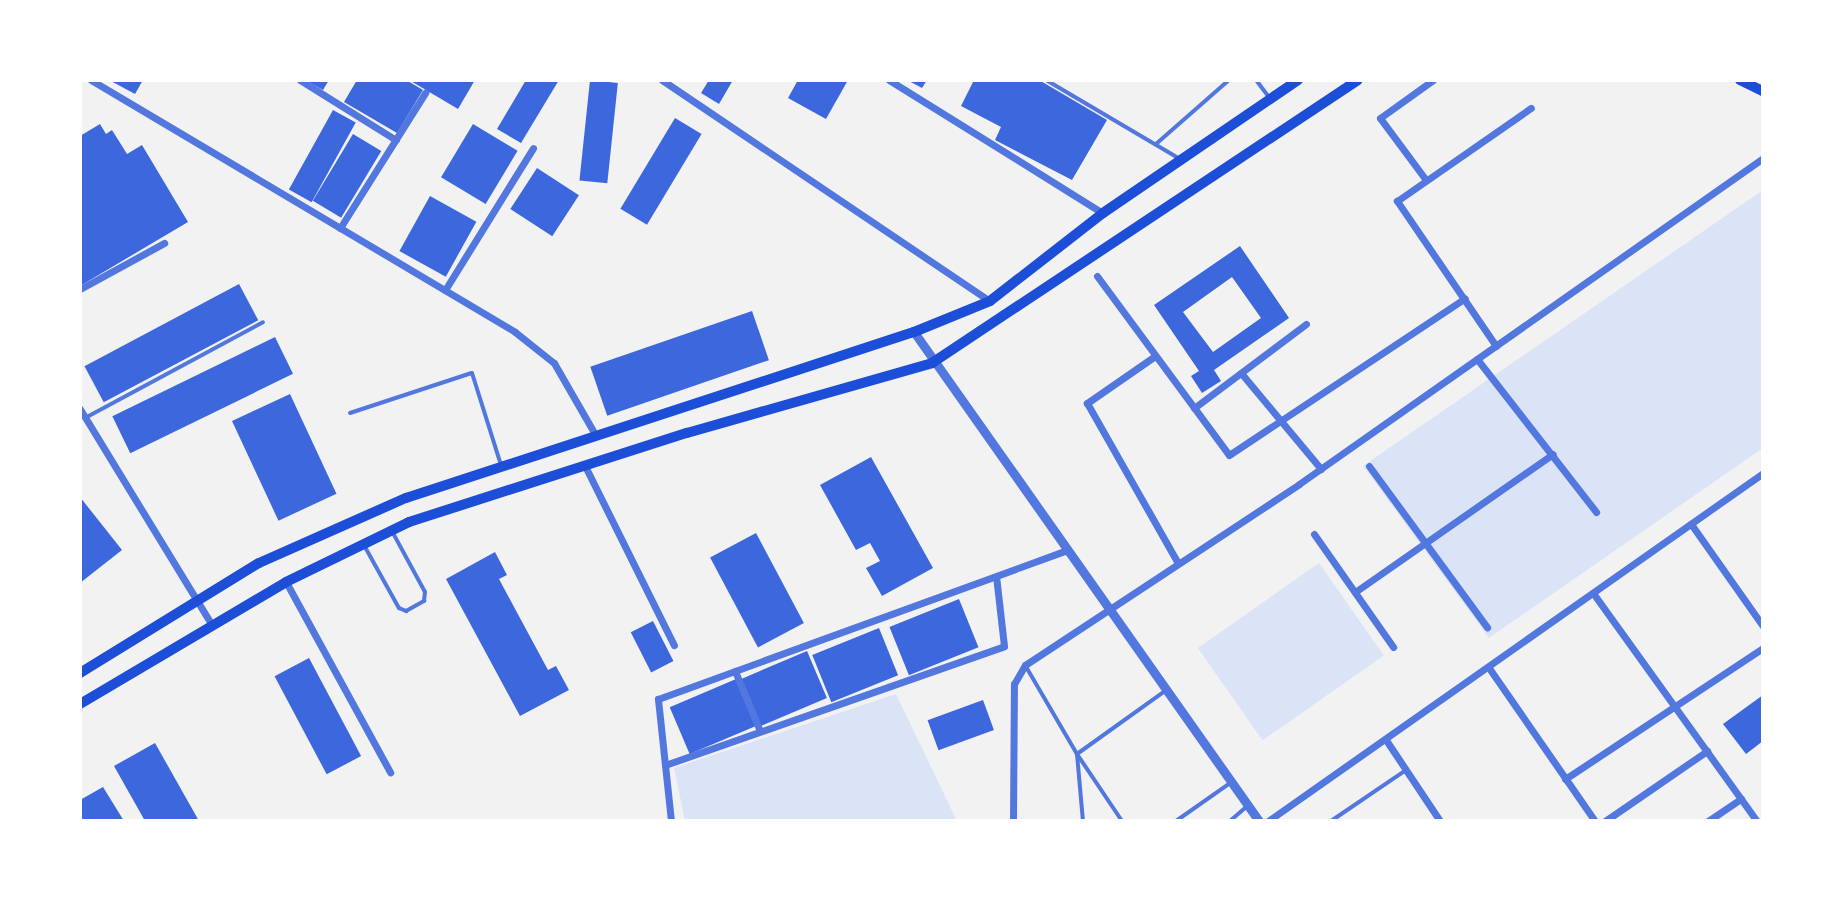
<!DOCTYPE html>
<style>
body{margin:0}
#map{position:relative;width:1843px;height:901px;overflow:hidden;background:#f2f2f2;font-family:Merriweather,serif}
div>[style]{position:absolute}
.green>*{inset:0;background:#dbe4f7;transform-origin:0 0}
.building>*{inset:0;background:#3d67dc;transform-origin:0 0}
.service>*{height:4px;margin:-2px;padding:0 2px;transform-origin:2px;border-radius:2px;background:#5277de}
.minor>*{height:7px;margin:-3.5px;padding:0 3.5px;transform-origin:3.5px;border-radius:3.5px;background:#5277de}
.tertiary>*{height:9px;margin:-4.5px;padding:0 4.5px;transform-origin:4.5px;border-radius:4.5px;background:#5277de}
.secondary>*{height:10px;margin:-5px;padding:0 5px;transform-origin:5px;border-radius:5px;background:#1d4ed8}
span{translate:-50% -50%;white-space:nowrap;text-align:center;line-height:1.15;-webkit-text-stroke:6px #fff;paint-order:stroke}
.frame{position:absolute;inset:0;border:82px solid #fff;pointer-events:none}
</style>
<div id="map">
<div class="green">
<i style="clip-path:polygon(1763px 190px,1763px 448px,1489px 638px,1363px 466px)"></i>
<i style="left:1319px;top:563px;width:113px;height:148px;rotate:55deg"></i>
<i style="clip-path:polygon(896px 694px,957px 821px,685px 821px,674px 768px)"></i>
</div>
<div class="building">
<i style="clip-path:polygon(109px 80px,143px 80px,135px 94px)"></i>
<i style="clip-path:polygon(305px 80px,329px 80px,323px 90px)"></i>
<i style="clip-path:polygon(357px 80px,406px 80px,423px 90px,397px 133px,344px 102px)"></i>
<i style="clip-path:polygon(409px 80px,475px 80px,458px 109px)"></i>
<i style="clip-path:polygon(526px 80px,559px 80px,521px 143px,497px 129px)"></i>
<i style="left:590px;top:80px;width:28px;height:101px;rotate:6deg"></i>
<i style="clip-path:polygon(709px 80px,733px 80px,719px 104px,701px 93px)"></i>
<i style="clip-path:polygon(798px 80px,848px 80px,826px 119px,788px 98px)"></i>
<i style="clip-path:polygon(907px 80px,927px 80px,922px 88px)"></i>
<i style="clip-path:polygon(974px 80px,1039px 80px,1107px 120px,1072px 180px,995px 140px,1001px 127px,961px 106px)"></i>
<i style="left:333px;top:110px;width:26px;height:91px;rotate:29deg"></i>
<i style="left:675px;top:118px;width:31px;height:106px;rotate:31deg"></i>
<i style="clip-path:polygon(100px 124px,106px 134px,112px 130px,127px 154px,142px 145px,188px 222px,80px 286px,80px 136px)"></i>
<i style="left:473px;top:124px;width:52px;height:62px;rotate:31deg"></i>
<i style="left:353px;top:134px;width:33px;height:78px;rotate:31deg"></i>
<i style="left:537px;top:168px;width:50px;height:49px;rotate:33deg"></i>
<i style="left:430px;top:196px;width:53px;height:63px;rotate:29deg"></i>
<i style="clip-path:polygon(evenodd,1240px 246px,1289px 318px,1214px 370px,1221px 381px,1202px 393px,1191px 376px,1199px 371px,1154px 305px,1240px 246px,1232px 277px,1261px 318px,1213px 352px,1183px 312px,1232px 277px)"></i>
<i style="left:239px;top:284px;width:41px;height:175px;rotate:62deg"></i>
<i style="left:752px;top:311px;width:52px;height:171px;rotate:71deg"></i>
<i style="left:275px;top:337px;width:41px;height:181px;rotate:64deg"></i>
<i style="left:290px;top:394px;width:110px;height:64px;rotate:65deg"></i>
<i style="clip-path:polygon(871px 457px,933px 568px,882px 596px,866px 568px,880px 561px,870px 543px,856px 550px,820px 485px)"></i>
<i style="clip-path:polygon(80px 497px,122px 550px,80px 583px)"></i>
<i style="left:756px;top:533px;width:102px;height:52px;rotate:62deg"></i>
<i style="clip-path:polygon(495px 552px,507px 575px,499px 579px,548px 670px,556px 666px,569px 690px,520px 716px,446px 579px)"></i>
<i style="left:959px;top:599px;width:52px;height:75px;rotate:68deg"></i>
<i style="left:653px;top:621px;width:45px;height:25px;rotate:63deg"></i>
<i style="left:879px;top:628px;width:51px;height:72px;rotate:68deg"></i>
<i style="left:807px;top:651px;width:51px;height:72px;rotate:67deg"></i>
<i style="left:309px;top:658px;width:111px;height:39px;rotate:62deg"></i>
<i style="left:736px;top:679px;width:51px;height:72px;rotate:67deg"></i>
<i style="clip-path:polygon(1763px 695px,1763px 741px,1746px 754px,1723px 724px)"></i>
<i style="left:983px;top:700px;width:32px;height:59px;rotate:70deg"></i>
<i style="clip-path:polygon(155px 743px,199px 821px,145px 821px,114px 766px)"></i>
<i style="clip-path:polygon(103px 787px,124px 821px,80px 821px,80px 800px)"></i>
</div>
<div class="service">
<i style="left:1046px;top:80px;width:156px;rotate:30.5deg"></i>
<i style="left:1256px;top:80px;width:21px;rotate:53deg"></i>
<i style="left:1156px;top:144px;width:97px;rotate:-41.2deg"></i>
<i style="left:350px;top:413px;width:128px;rotate:-18.2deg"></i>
<i style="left:472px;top:373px;width:96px;rotate:72.5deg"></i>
<i style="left:85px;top:418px;width:202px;rotate:-28.3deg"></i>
<i style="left:365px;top:547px;width:70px;rotate:60.9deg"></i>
<i style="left:399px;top:608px;width:8px;rotate:23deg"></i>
<i style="left:406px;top:611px;width:21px;rotate:-29deg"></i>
<i style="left:424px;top:601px;width:9px;rotate:-84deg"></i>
<i style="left:425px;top:592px;width:67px;rotate:-118.5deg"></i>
<i style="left:1025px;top:665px;width:103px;rotate:59.7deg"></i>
<i style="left:1077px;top:754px;width:67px;rotate:84.9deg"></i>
<i style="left:1122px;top:821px;width:81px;rotate:-123.9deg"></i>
<i style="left:1077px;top:754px;width:108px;rotate:-35.6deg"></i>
<i style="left:1176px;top:821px;width:66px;rotate:-35.1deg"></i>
<i style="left:1230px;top:821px;width:21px;rotate:-41deg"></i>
<i style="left:1331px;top:821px;width:91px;rotate:-34.2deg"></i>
</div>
<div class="minor">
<i style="left:91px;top:80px;width:493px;rotate:30.7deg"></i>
<i style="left:515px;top:332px;width:50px;rotate:38.5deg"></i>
<i style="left:554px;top:363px;width:84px;rotate:60.1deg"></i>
<i style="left:300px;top:80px;width:113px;rotate:32deg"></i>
<i style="left:662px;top:80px;width:396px;rotate:34deg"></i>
<i style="left:889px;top:80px;width:252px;rotate:31.9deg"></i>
<i style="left:1426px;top:180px;width:77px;rotate:-126.6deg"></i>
<i style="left:1380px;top:118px;width:65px;rotate:-35.6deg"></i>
<i style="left:340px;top:228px;width:160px;rotate:-57.8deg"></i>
<i style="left:1097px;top:276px;width:222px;rotate:53.6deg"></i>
<i style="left:1229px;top:455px;width:283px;rotate:-33.6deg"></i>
<i style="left:80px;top:289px;width:96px;rotate:-28.7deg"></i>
<i style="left:445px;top:290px;width:167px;rotate:-58.2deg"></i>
<i style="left:1496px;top:346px;width:176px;rotate:-124.3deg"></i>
<i style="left:1397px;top:201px;width:163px;rotate:-34.8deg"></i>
<i style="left:1155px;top:356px;width:83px;rotate:145.3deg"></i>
<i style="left:1087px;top:403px;width:184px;rotate:60.4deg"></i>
<i style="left:1477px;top:359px;width:194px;rotate:52.1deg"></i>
<i style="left:1241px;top:373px;width:125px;rotate:50.2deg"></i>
<i style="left:1194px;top:408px;width:140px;rotate:-36.9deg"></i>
<i style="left:80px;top:409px;width:253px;rotate:58.6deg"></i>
<i style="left:585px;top:466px;width:200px;rotate:63.6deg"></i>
<i style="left:1369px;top:466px;width:200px;rotate:53.8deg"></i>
<i style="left:1691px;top:524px;width:125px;rotate:54.8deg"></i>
<i style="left:1314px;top:534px;width:138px;rotate:55deg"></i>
<i style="left:286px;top:582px;width:217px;rotate:61.3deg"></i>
<i style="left:1355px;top:592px;width:241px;rotate:-34.9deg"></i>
<i style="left:1593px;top:593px;width:281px;rotate:54.3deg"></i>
<i style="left:1489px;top:668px;width:186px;rotate:55.3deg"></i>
<i style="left:735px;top:671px;width:65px;rotate:67.4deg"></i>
<i style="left:1386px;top:740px;width:97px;rotate:56.3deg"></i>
<i style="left:665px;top:765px;width:359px;rotate:-19.3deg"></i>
<i style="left:1004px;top:646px;width:70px;rotate:-96.5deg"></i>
<i style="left:1565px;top:779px;width:237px;rotate:-33.5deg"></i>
<i style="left:671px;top:821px;width:123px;rotate:-96.1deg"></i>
<i style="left:658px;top:699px;width:433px;rotate:-20deg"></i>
<i style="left:1013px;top:821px;width:137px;rotate:-89.6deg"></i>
<i style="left:1014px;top:684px;width:22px;rotate:-60deg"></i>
<i style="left:1025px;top:665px;width:328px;rotate:-33.4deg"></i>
<i style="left:1299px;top:484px;width:567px;rotate:-35.09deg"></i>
<i style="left:1268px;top:821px;width:605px;rotate:-35.11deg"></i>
<i style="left:1605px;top:821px;width:124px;rotate:-34.5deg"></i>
<i style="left:1708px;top:821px;width:40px;rotate:-34deg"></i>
</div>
<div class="tertiary">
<i style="left:914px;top:332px;width:598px;rotate:54.8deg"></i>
</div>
<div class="secondary">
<i style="left:1740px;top:80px;width:25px;rotate:26deg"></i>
<i style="left:80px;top:673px;width:210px;rotate:-31.6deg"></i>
<i style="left:259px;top:563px;width:161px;rotate:-23.9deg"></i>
<i style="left:406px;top:498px;width:534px;rotate:-18.1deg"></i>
<i style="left:914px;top:332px;width:82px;rotate:-22.2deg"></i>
<i style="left:990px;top:301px;width:143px;rotate:-37.9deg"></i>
<i style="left:1103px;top:213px;width:236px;rotate:-34.3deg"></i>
<i style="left:80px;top:704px;width:239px;rotate:-30.6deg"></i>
<i style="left:286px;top:582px;width:137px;rotate:-26deg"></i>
<i style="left:409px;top:522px;width:292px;rotate:-17.8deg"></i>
<i style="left:687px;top:433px;width:255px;rotate:-15.9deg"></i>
<i style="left:932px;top:363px;width:511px;rotate:-33.6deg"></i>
</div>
<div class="frame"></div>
</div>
